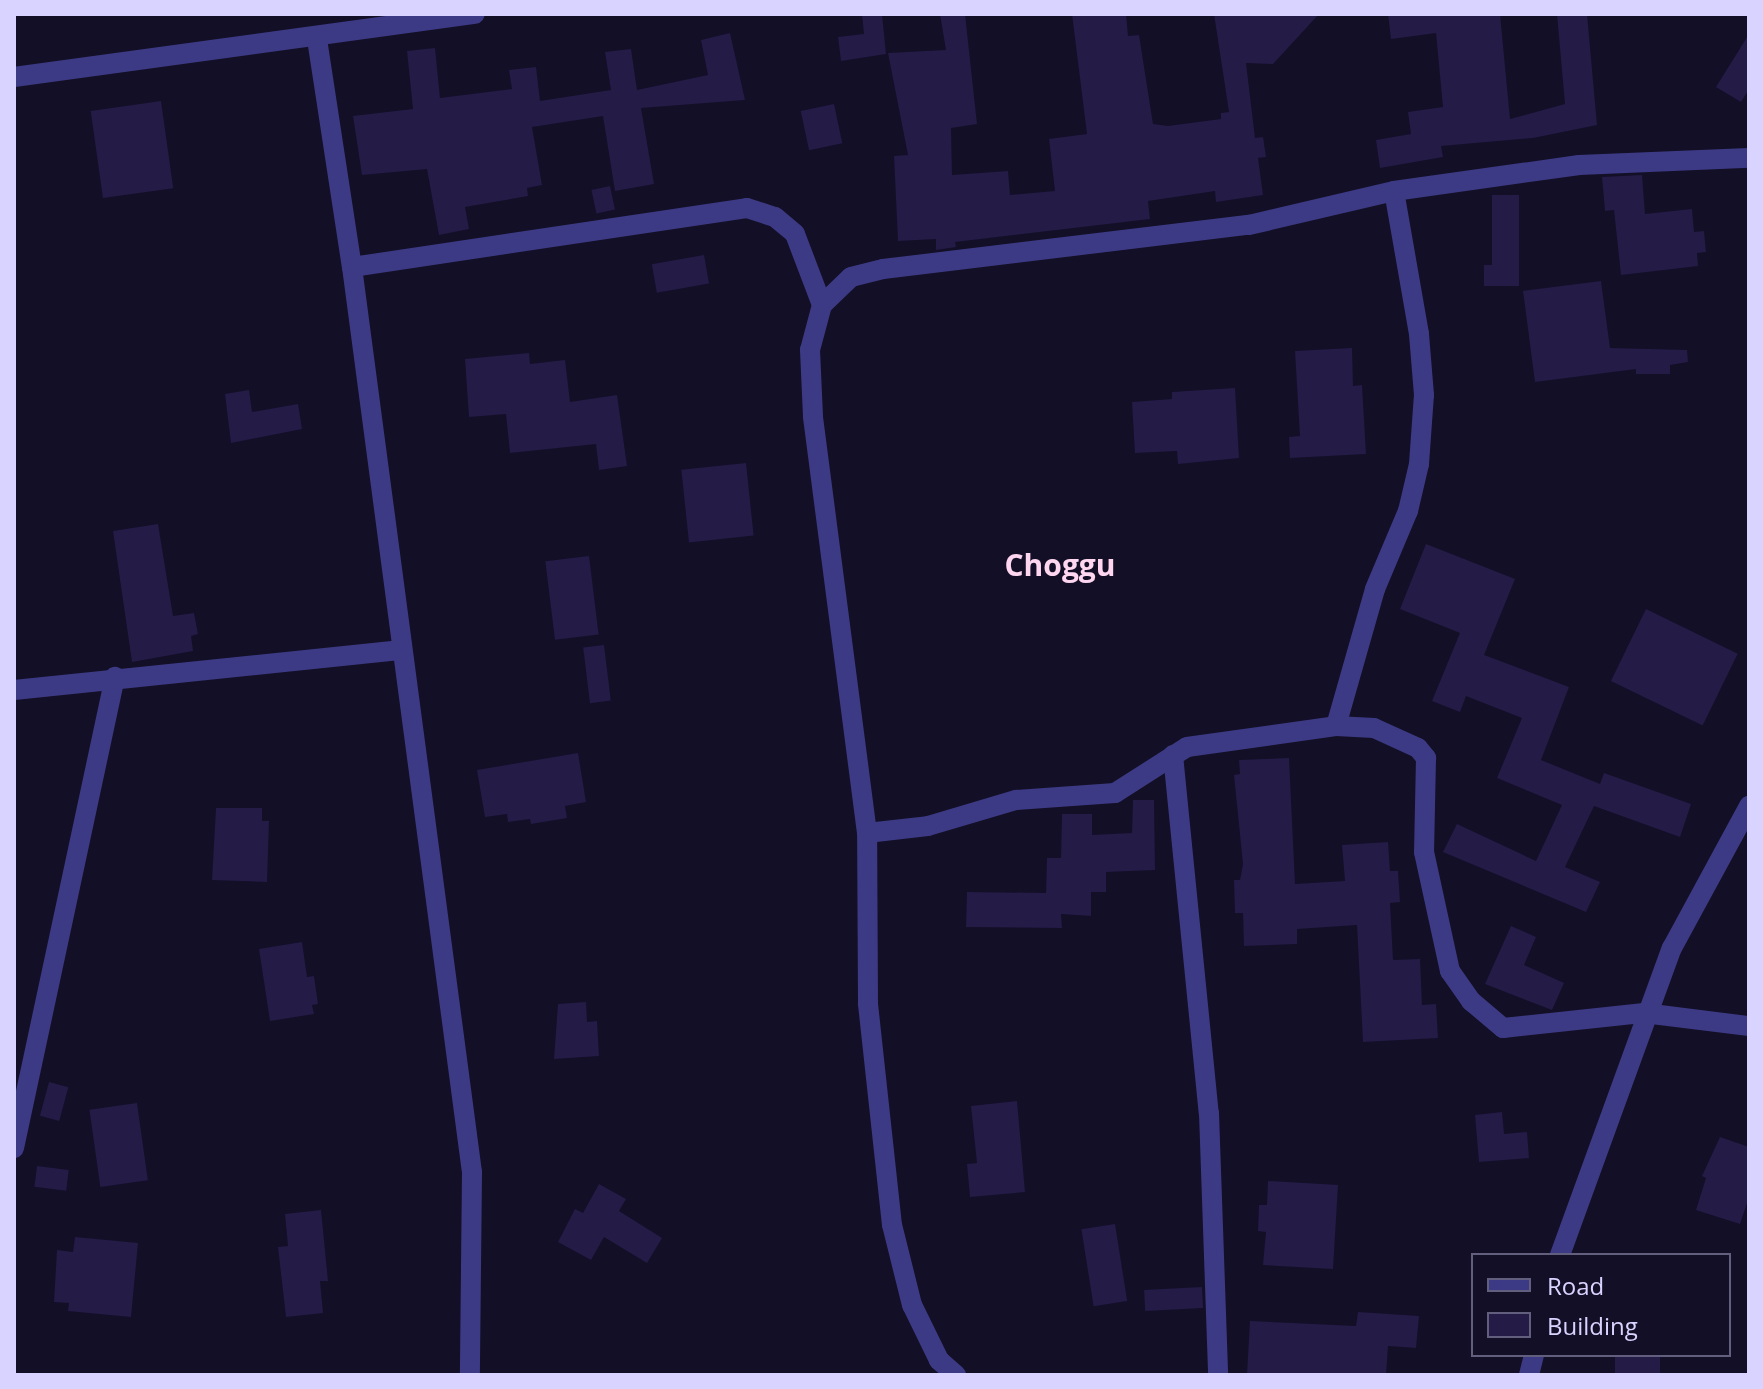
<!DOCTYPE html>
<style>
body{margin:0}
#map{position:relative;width:1763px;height:1389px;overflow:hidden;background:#130f26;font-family:"Open Sans",sans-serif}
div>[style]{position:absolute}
.building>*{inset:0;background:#241b47;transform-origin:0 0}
.minor>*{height:20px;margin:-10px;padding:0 10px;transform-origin:10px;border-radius:10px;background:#3d3a85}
span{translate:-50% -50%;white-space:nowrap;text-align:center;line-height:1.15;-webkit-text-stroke:6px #130f26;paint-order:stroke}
.district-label{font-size:30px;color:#ffd6f0;font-weight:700}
.frame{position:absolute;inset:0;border:16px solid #d9d4ff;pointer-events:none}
.legend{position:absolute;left:1471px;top:1253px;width:260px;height:104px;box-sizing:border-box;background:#130f26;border:2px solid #625e7d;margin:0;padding:10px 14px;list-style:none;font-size:24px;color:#d9d4ff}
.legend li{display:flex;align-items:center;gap:16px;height:40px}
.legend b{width:40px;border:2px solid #625e7d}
</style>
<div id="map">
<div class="building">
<i style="clip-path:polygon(862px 14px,882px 14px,886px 54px,841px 61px,838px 37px,864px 34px)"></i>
<i style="clip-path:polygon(940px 14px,965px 14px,977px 124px,951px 128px,952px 175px,1008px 171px,1010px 195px,1055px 191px,1049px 139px,1087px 134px,1072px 14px,1126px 14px,1128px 36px,1139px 35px,1153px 124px,1168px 126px,1221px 119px,1221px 113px,1229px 112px,1214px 14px,1319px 14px,1273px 64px,1246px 63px,1255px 138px,1263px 137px,1266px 157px,1258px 158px,1263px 195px,1216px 202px,1215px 191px,1148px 201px,1150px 219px,955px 242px,956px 247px,936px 250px,936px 239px,898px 241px,894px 156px,908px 155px,888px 53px,946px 50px)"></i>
<i style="clip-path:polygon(1388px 14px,1500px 14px,1510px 119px,1565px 104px,1557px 14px,1587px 14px,1597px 125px,1533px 138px,1441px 146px,1443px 157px,1380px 168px,1376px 140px,1411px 134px,1408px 112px,1443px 107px,1436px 33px,1391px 39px)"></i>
<i style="clip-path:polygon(730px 33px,745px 100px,641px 108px,654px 184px,615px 191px,603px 116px,532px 127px,542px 185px,527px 188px,528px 196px,465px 207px,469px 229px,439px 235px,427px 169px,362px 175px,353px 116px,413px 109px,407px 51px,435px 48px,440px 98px,512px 89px,509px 70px,536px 67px,540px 101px,611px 90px,605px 52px,631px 49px,637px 90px,708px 75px,701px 40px)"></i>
<i style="clip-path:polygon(1749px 34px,1749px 89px,1741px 102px,1716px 87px)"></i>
<i style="left:161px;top:101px;width:88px;height:71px;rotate:82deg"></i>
<i style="left:834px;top:104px;width:40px;height:34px;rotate:78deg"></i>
<i style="clip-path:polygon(1642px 175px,1645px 214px,1692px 209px,1694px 232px,1704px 231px,1706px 252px,1697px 253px,1698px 266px,1621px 275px,1614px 210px,1605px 211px,1602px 177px)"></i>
<i style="left:610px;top:186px;width:24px;height:19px;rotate:78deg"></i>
<i style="clip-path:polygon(1492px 195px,1519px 195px,1519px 286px,1484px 286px,1484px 265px,1492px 265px)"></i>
<i style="left:704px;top:255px;width:29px;height:53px;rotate:80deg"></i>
<i style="clip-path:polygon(1601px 281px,1610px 348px,1687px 350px,1688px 362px,1670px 365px,1670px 374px,1636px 374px,1636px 369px,1535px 382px,1523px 291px)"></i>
<i style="clip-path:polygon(1352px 348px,1353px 386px,1362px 385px,1366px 454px,1290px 458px,1289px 437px,1300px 436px,1295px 351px)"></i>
<i style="clip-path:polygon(529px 353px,530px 364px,565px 360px,570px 402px,617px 395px,627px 466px,599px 470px,596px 444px,510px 453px,506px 414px,469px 417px,465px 359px)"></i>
<i style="clip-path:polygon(1235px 388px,1239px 458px,1178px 464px,1177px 451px,1135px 453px,1132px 402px,1172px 399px,1172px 392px)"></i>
<i style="clip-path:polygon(249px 390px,252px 412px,298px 404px,302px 429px,231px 443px,225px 394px)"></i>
<i style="left:746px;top:463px;width:73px;height:65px;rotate:84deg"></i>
<i style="clip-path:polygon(158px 524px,173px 616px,194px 613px,198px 634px,191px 636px,193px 651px,132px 662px,113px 531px)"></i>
<i style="clip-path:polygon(1426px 544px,1515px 579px,1484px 655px,1569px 687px,1541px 760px,1600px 784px,1604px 773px,1691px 804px,1680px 837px,1594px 806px,1565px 867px,1600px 882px,1586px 912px,1443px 852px,1457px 824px,1536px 861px,1562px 805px,1497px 778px,1522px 718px,1466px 696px,1460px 712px,1432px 701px,1460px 633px,1400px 609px)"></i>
<i style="left:589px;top:556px;width:79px;height:44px;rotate:83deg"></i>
<i style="left:1646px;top:609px;width:102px;height:80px;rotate:26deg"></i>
<i style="left:604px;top:645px;width:56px;height:21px;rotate:83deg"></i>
<i style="clip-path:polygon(578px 753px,586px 802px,565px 806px,567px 818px,531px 824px,530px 819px,508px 822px,507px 814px,485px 817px,477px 770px)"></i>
<i style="clip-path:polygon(1289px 758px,1295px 884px,1345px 881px,1342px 845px,1388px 842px,1390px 871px,1398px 871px,1400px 902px,1390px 903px,1393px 960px,1420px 959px,1422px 1005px,1436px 1004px,1438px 1038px,1363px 1042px,1357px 925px,1297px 929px,1297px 944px,1244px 946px,1243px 913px,1235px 913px,1234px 880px,1240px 880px,1243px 864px,1234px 775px,1240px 774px,1239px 760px)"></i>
<i style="clip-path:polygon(1133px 800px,1154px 800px,1155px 870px,1106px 872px,1106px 892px,1091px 892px,1091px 916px,1061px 914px,1062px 928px,966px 927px,967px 892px,1046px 893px,1047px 858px,1061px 858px,1062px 814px,1092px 814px,1092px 835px,1132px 833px)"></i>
<i style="clip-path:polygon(216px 808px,262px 808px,262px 821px,269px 821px,267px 882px,212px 880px)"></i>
<i style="clip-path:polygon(1511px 926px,1536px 937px,1524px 965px,1564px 983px,1552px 1010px,1485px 984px)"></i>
<i style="clip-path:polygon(302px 942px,307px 977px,314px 976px,318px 1004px,312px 1005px,314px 1014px,270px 1021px,259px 949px)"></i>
<i style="clip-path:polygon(586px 1002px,587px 1022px,597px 1021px,599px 1056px,554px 1059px,558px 1004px)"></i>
<i style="left:49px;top:1082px;width:20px;height:35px;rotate:15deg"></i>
<i style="clip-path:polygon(1017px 1101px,1025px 1192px,970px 1197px,967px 1164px,977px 1163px,971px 1106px)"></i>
<i style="left:137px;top:1103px;width:78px;height:48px;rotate:82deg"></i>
<i style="clip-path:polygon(1502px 1112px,1504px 1134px,1527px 1132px,1529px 1158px,1479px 1162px,1475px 1115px)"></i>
<i style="clip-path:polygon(1720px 1137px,1749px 1147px,1749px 1197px,1740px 1224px,1696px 1210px,1706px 1178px,1702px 1176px)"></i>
<i style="left:37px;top:1166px;width:32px;height:21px;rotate:7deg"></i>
<i style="clip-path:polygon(1268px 1181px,1338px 1185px,1333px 1269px,1263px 1265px,1266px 1232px,1258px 1231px,1259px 1205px,1267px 1205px)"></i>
<i style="clip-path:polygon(599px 1184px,626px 1199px,619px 1211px,662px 1238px,647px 1263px,604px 1237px,591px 1260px,558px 1242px,575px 1209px,583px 1213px)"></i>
<i style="clip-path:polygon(321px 1210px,328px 1281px,320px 1281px,323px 1313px,286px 1317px,278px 1247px,288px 1246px,285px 1214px)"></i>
<i style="left:1115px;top:1224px;width:78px;height:34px;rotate:81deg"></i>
<i style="clip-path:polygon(75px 1237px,138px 1243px,131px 1317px,68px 1311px,69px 1303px,54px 1302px,57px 1250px,73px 1252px)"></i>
<i style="left:1202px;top:1287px;width:21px;height:58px;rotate:87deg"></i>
<i style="clip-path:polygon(1358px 1312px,1419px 1316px,1416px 1348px,1388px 1346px,1386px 1375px,1247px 1374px,1250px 1321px,1356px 1326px)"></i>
<i style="left:1615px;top:1355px;width:45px;height:20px"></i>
</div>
<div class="minor">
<i style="left:317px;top:39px;width:231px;rotate:81.3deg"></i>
<i style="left:352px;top:267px;width:913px;rotate:82.45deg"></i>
<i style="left:472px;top:1172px;width:203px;rotate:90.6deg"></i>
<i style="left:14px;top:77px;width:465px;rotate:-7.8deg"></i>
<i style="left:352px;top:267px;width:399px;rotate:-8.5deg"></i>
<i style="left:747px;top:208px;width:29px;rotate:18deg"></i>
<i style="left:775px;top:217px;width:26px;rotate:40deg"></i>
<i style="left:795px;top:234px;width:76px;rotate:69.2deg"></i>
<i style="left:14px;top:690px;width:390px;rotate:-5.9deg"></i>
<i style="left:1336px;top:726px;width:142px;rotate:-74.1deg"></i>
<i style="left:1375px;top:589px;width:85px;rotate:-67.1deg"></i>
<i style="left:1408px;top:511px;width:48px;rotate:-76.8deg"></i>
<i style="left:1419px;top:464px;width:69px;rotate:-85.9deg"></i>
<i style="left:1424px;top:395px;width:61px;rotate:-94.7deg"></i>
<i style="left:1419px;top:334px;width:145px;rotate:-99.9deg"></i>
<i style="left:1173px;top:755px;width:360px;rotate:84.3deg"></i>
<i style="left:1209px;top:1113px;width:262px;rotate:88deg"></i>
<i style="left:867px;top:833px;width:61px;rotate:-6.5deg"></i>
<i style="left:928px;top:826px;width:92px;rotate:-16.5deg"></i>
<i style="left:1016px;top:800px;width:99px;rotate:-4deg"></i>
<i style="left:1115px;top:793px;width:85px;rotate:-32.6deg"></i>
<i style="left:1187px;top:747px;width:150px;rotate:-8deg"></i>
<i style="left:1336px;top:726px;width:38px;rotate:3deg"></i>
<i style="left:1374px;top:728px;width:48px;rotate:24.4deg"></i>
<i style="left:1418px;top:748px;width:13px;rotate:51deg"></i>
<i style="left:1426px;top:758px;width:94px;rotate:91.2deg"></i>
<i style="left:1424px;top:852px;width:122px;rotate:77.7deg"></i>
<i style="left:1450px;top:971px;width:37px;rotate:55deg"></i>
<i style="left:1471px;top:1001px;width:42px;rotate:40.2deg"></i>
<i style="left:1503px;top:1028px;width:142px;rotate:-6.1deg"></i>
<i style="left:1644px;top:1013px;width:106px;rotate:7.1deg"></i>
<i style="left:14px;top:1148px;width:482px;rotate:-77.9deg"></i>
<i style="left:1560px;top:1255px;width:327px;rotate:-70deg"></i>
<i style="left:1672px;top:948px;width:162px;rotate:-61.5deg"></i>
<i style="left:956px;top:1375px;width:23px;rotate:-139deg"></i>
<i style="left:939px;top:1360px;width:61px;rotate:-116.1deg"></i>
<i style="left:912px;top:1305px;width:82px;rotate:-104deg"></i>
<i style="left:892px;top:1225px;width:223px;rotate:-96.2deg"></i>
<i style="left:868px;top:1003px;width:170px;rotate:-90.3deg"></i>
<i style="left:867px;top:833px;width:420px;rotate:-97.4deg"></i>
<i style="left:813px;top:416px;width:66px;rotate:-92.6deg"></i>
<i style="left:810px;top:350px;width:47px;rotate:-75.1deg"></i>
<i style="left:822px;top:305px;width:40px;rotate:-44deg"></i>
<i style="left:851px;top:277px;width:33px;rotate:-14deg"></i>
<i style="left:883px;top:269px;width:369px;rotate:-6.9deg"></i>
<i style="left:1249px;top:225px;width:149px;rotate:-13.2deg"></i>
<i style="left:1394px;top:191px;width:187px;rotate:-8deg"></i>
<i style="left:1579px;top:165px;width:170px;rotate:-2.4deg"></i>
<i style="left:1529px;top:1375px;width:21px;rotate:-76deg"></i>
</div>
<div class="district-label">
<span style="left:1060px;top:565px">Choggu</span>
</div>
<div class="frame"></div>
<ul class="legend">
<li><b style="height:10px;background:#3d3a85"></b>Road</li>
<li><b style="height:22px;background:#241b47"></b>Building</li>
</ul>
</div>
